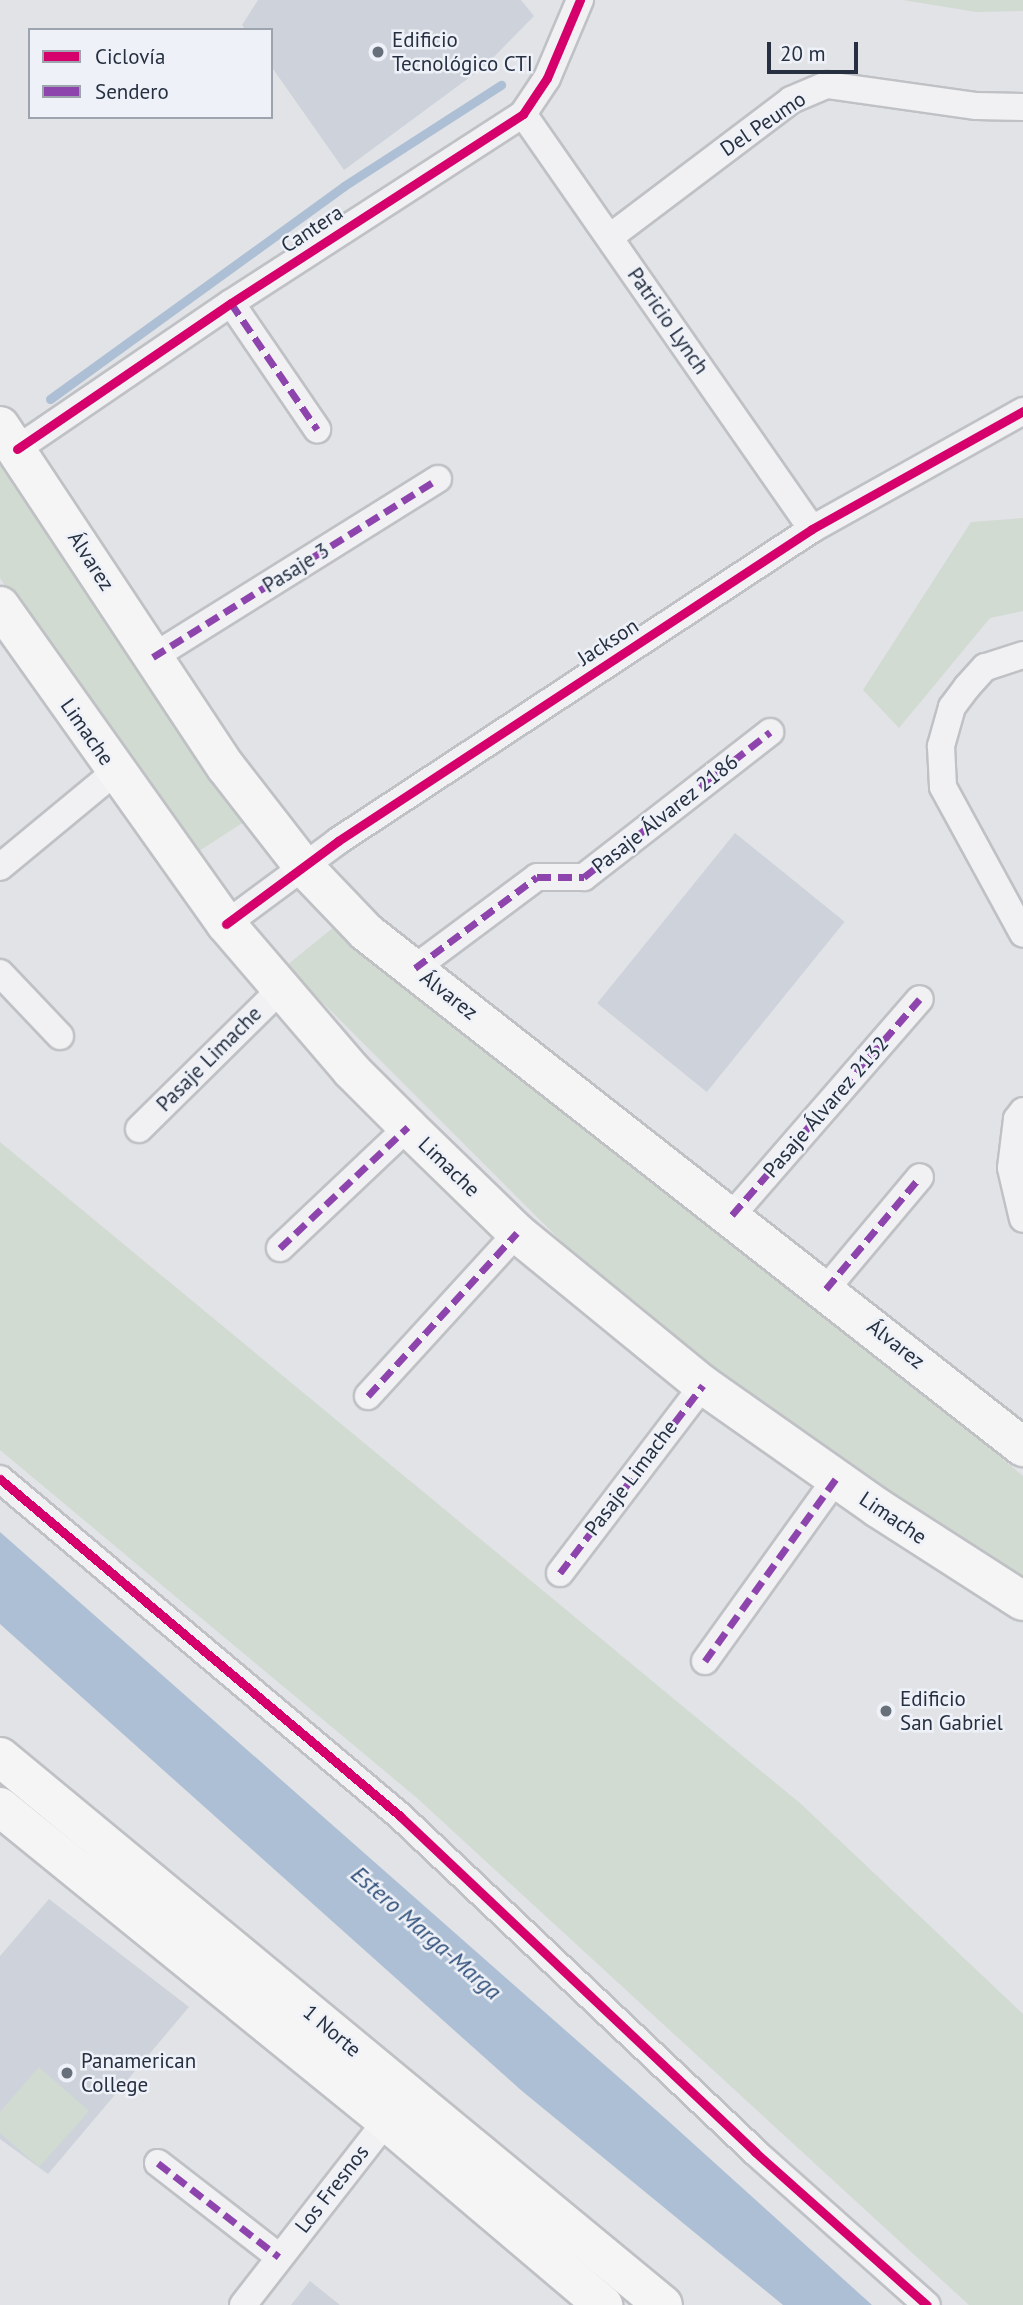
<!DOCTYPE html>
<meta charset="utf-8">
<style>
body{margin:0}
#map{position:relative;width:1023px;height:2305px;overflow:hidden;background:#e1e3e7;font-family:"PT Sans",sans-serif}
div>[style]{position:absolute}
.built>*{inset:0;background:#ced2da;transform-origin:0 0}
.green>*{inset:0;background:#d1dbd1}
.water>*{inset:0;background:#adbfd4}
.stream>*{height:9px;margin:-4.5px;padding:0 4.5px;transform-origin:4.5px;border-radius:4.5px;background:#adbfd4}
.roads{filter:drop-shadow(2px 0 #bfc1c5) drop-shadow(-2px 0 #bfc1c5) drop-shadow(0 2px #bfc1c5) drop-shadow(0 -2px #bfc1c5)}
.minor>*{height:26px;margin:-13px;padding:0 13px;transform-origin:13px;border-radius:13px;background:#f1f1f3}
.primary>*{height:38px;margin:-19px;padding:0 19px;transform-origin:19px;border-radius:19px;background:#f5f5f6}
.quiet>*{height:7px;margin-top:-3.5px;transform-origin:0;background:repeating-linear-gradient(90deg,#8e44ad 0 14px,transparent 0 21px)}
.cycleway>*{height:9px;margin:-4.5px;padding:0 4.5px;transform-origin:4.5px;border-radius:4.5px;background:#d6006c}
.dots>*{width:19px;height:19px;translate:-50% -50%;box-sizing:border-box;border:4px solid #eef1f7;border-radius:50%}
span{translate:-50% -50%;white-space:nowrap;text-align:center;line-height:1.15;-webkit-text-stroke:5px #eef1f7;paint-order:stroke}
.poi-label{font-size:21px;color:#263041}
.left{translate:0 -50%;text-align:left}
.street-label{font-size:21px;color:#263041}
.water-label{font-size:23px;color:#2e4d78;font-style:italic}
.legend{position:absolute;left:28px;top:28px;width:245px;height:91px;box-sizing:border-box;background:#eef1f7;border:2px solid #9ea4ae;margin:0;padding:9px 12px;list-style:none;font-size:21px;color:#263041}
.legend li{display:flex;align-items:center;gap:14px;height:35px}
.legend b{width:35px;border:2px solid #9ea4ae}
.scale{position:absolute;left:767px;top:42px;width:91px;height:32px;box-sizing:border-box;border:4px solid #263041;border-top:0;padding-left:9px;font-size:21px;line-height:24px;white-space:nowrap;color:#263041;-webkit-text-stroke:5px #eef1f7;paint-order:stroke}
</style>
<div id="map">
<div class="built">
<i style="clip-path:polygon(258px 0,521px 0,534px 16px,485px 66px,344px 170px,271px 66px,271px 30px,246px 30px,242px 25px)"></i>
<i style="left:735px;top:833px;width:141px;height:219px;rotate:39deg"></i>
<i style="clip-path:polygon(49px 1899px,189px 2007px,48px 2174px,0 2139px,0 1956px)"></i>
<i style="clip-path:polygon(310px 2281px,340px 2305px,291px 2305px)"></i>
</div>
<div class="green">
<i style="clip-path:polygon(903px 0,1023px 0,1023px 11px,976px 12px)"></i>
<i style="clip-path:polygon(0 452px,247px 820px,196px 853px,81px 698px,0 578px)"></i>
<i style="clip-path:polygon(1023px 518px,1023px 611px,990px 618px,899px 728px,863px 690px,971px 522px)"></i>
<i style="clip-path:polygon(334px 927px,360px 952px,706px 1214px,1023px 1476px,1023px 1582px,672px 1352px,286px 966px)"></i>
<i style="clip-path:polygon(0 1142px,801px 1804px,1023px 2014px,1023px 2305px,969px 2305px,417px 1798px,0 1450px)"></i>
<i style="clip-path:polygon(39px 2067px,89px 2111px,39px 2167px,0 2133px,0 2112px)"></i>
</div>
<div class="water">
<i style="clip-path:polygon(0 1532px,666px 2119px,872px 2305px,783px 2305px,522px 2091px,0 1624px)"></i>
</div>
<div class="stream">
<i style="left:50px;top:399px;width:363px;rotate:-35.9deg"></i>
<i style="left:344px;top:186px;width:187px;rotate:-32.8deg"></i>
</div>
<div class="roads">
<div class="minor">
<i style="left:523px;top:114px;width:506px;rotate:55.15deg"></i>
<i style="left:610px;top:237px;width:227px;rotate:-37.1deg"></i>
<i style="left:791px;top:100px;width:39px;rotate:-23deg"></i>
<i style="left:827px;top:85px;width:151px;rotate:8deg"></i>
<i style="left:977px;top:106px;width:46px;rotate:1.2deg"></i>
<i style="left:231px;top:303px;width:153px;rotate:55.7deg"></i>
<i style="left:17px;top:449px;width:259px;rotate:-34.3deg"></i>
<i style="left:231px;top:303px;width:348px;rotate:-32.9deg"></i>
<i style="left:523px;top:114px;width:43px;rotate:-56.3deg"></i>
<i style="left:547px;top:78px;width:85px;rotate:-67.1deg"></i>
<i style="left:1023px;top:655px;width:40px;rotate:162deg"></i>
<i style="left:985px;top:667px;width:27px;rotate:132deg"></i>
<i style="left:967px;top:687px;width:25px;rotate:127deg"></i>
<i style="left:952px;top:707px;width:41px;rotate:105.8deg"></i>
<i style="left:941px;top:746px;width:41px;rotate:87.2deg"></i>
<i style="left:943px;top:787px;width:167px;rotate:61.4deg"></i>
<i style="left:153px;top:657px;width:336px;rotate:-32deg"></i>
<i style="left:0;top:867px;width:149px;rotate:-39.6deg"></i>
<i style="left:226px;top:924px;width:139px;rotate:-36.5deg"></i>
<i style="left:338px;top:841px;width:567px;rotate:-33.35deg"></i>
<i style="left:812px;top:529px;width:242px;rotate:-29.2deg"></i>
<i style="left:415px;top:968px;width:152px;rotate:-36.7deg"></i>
<i style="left:537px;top:877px;width:47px"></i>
<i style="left:584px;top:877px;width:236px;rotate:-37.9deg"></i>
<i style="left:0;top:973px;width:87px;rotate:46.4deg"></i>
<i style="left:1023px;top:1111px;width:10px;rotate:127deg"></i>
<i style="left:1017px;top:1119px;width:49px;rotate:97deg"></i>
<i style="left:1011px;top:1168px;width:52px;rotate:76.8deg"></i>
<i style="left:139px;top:1129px;width:198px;rotate:-44.6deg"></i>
<i style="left:732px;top:1215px;width:286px;rotate:-49deg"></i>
<i style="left:280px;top:1248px;width:176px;rotate:-43.4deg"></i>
<i style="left:826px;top:1289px;width:146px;rotate:-50deg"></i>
<i style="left:368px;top:1396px;width:221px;rotate:-47.6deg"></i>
<i style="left:0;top:1479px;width:523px;rotate:40.11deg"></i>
<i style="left:400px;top:1816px;width:489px;rotate:43.4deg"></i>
<i style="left:755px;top:2152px;width:230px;rotate:41.7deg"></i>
<i style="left:560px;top:1573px;width:236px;rotate:-52.7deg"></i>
<i style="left:705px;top:1661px;width:224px;rotate:-54.3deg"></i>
<i style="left:158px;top:2163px;width:153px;rotate:37.8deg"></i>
<i style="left:243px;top:2305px;width:233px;rotate:-52.1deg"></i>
</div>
<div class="primary">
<i style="left:0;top:426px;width:409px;rotate:56.5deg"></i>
<i style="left:226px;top:767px;width:124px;rotate:52.2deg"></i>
<i style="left:302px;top:865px;width:93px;rotate:46.3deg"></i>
<i style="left:366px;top:932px;width:835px;rotate:38.09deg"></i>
<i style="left:0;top:606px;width:390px;rotate:54.6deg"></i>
<i style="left:226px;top:924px;width:192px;rotate:49.4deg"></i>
<i style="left:351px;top:1070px;width:81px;rotate:45deg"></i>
<i style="left:408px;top:1127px;width:152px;rotate:44.2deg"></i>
<i style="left:517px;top:1233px;width:240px;rotate:39.3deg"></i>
<i style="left:703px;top:1385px;width:214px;rotate:35.1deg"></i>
<i style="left:878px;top:1508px;width:172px;rotate:32.7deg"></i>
<i style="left:0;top:1757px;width:860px;rotate:39.58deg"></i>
<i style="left:0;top:1807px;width:498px;rotate:39.1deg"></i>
<i style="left:386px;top:2121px;width:285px;rotate:40.3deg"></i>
</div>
</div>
<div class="quiet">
<i style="left:231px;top:303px;width:153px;rotate:55.7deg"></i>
<i style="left:153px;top:657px;width:336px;rotate:-32deg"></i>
<i style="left:415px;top:968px;width:152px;rotate:-36.7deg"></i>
<i style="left:537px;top:877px;width:47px"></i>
<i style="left:584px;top:877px;width:236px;rotate:-37.9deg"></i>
<i style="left:732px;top:1215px;width:286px;rotate:-49deg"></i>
<i style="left:280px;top:1248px;width:176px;rotate:-43.4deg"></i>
<i style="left:826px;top:1289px;width:146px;rotate:-50deg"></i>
<i style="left:368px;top:1396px;width:221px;rotate:-47.6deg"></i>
<i style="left:560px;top:1573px;width:236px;rotate:-52.7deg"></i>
<i style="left:705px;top:1661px;width:224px;rotate:-54.3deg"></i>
<i style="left:158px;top:2163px;width:153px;rotate:37.8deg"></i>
</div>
<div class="cycleway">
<i style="left:17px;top:449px;width:259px;rotate:-34.3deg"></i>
<i style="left:231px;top:303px;width:348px;rotate:-32.9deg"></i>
<i style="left:523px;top:114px;width:43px;rotate:-56.3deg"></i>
<i style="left:547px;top:78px;width:85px;rotate:-67.1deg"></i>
<i style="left:226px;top:924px;width:139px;rotate:-36.5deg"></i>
<i style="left:338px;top:841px;width:567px;rotate:-33.35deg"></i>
<i style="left:812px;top:529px;width:242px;rotate:-29.2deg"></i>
<i style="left:0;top:1479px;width:523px;rotate:40.11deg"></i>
<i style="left:400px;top:1816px;width:489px;rotate:43.4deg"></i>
<i style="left:755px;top:2152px;width:230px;rotate:41.7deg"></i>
</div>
<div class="dots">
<i style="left:378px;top:52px;background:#676f7b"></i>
<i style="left:886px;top:1711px;background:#676f7b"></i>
<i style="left:67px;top:2073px;background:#676f7b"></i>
</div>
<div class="poi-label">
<span class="left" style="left:392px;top:52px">Edificio<br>Tecnológico CTI</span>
<span class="left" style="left:900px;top:1711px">Edificio<br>San Gabriel</span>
<span class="left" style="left:81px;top:2073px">Panamerican<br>College</span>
</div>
<div class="street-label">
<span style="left:763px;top:124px;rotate:-34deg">Del Peumo</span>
<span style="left:312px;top:229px;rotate:-33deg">Cantera</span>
<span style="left:668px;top:321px;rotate:55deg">Patricio Lynch</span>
<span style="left:91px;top:561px;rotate:57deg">Álvarez</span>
<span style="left:296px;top:568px;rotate:-32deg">Pasaje 3</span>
<span style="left:608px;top:642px;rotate:-33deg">Jackson</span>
<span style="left:87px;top:732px;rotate:55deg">Limache</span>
<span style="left:665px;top:814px;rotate:-38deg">Pasaje Álvarez 2186</span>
<span style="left:449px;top:995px;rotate:38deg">Álvarez</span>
<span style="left:209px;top:1059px;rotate:-45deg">Pasaje Limache</span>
<span style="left:826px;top:1107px;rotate:-49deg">Pasaje Álvarez 2132</span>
<span style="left:449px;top:1167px;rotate:44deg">Limache</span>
<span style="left:896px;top:1344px;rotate:38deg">Álvarez</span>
<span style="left:631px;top:1478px;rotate:-53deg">Pasaje Limache</span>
<span style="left:893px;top:1518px;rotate:34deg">Limache</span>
<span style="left:332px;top:2031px;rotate:40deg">1 Norte</span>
<span style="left:332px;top:2189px;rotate:-52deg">Los Fresnos</span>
</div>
<div class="water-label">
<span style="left:426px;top:1933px;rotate:41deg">Estero Marga-Marga</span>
</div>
<ul class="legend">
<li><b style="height:9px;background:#d6006c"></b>Ciclovía</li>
<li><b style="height:9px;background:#8e44ad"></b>Sendero</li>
</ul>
<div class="scale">20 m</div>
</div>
